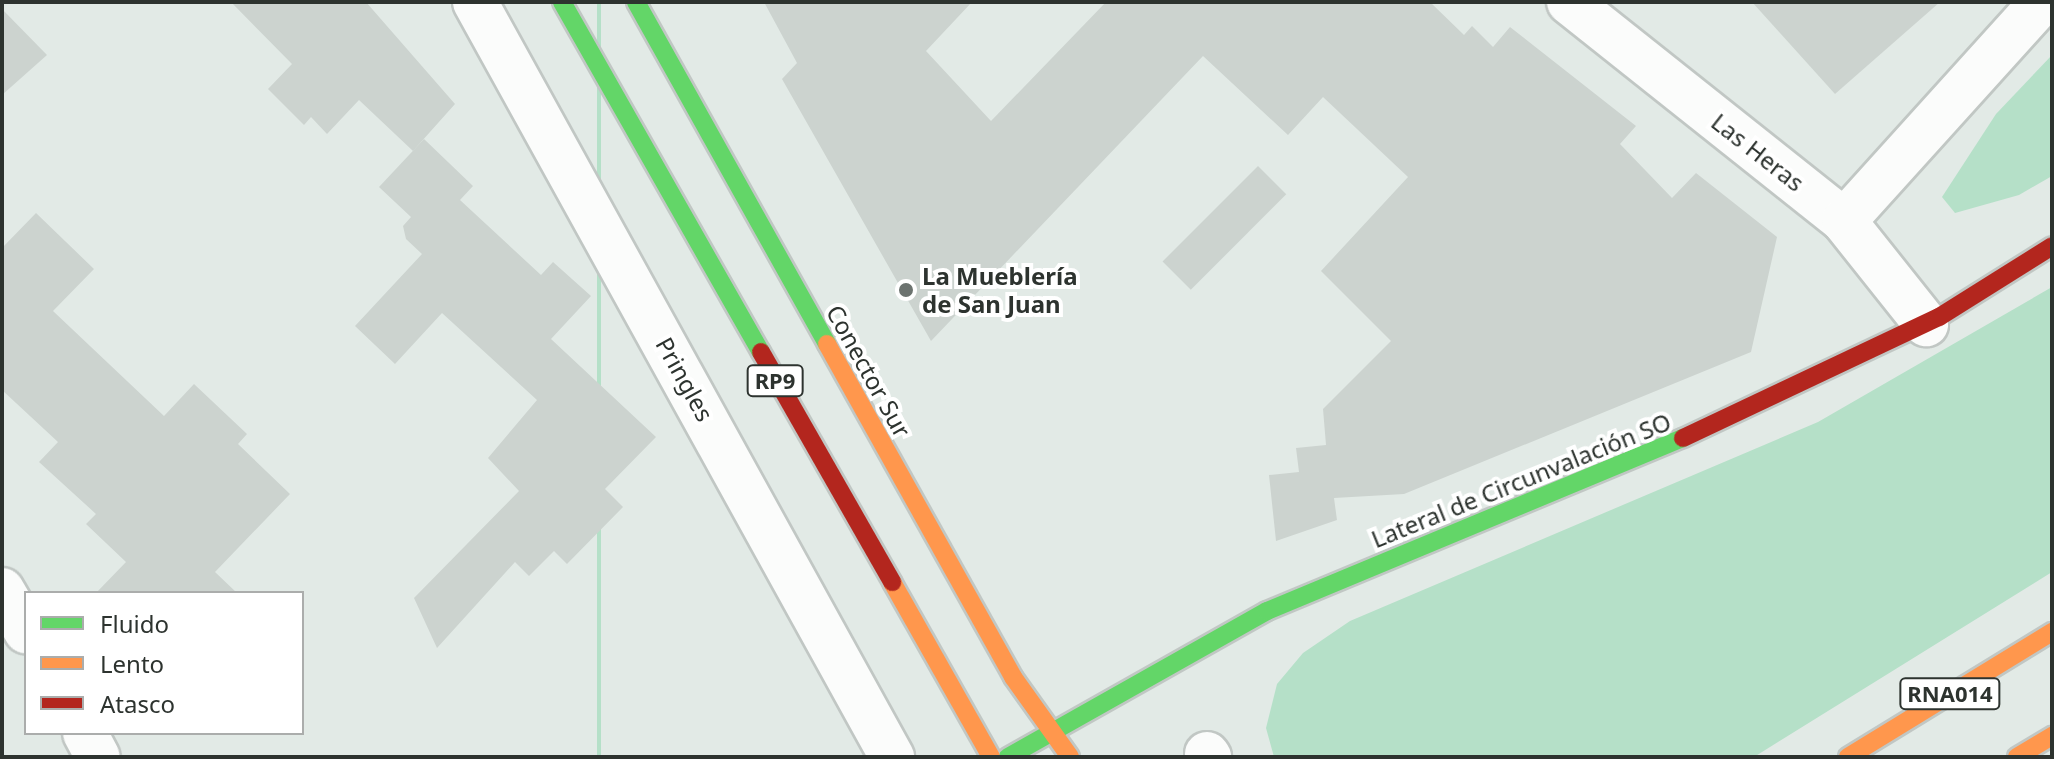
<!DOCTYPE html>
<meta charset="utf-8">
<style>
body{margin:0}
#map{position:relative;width:2054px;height:759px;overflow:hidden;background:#e2eae6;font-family:"Noto Sans",sans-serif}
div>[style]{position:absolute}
.green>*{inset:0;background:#b5e0c8;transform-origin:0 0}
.building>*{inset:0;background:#ccd3cf;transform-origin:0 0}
.roads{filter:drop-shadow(2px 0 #c1c7c4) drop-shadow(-2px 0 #c1c7c4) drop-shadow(0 2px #c1c7c4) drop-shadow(0 -2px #c1c7c4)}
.street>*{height:44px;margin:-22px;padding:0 22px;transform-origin:22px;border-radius:22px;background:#fbfcfb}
.fast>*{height:18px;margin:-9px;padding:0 9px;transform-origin:9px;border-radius:9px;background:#63d668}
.slow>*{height:18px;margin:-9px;padding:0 9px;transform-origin:9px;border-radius:9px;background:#ff974d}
.jam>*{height:18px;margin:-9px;padding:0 9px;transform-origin:9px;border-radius:9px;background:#b3261e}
.dots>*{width:22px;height:22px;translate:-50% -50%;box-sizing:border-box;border:4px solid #fff;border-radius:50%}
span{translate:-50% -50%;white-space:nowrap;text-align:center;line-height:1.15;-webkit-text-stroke:8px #fff;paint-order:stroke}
.shield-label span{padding:2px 6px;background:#fff;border:2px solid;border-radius:6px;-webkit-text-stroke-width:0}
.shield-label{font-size:22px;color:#2d332f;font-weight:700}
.street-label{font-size:24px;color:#2d332f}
.poi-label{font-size:24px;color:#2d332f;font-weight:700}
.left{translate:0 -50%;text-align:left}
.frame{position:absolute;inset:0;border:4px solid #2d332f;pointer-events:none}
.legend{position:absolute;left:24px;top:591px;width:280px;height:144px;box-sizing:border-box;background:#fff;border:2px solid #abadac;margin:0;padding:10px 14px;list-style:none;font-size:24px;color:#2d332f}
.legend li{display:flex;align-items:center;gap:16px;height:40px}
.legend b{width:40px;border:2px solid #abadac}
</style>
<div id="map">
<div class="green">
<i style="left:597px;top:2px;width:4px;height:779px"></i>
<i style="clip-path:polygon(2052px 55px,2052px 176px,2019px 195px,1955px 213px,1942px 197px,1996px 114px)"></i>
<i style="clip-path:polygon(2052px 287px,2052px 572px,1754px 757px,1274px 757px,1266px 728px,1277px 684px,1303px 653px,1350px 621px,1818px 422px)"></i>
</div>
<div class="building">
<i style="clip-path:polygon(231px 2px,366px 2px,455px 104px,413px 151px,359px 100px,327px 134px,311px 117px,304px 125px,268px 89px,292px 64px)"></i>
<i style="clip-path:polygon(764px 2px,972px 2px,926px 51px,991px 121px,1106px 2px,1430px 2px,1464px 35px,1472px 26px,1493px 47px,1510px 27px,1636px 126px,1620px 144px,1672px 198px,1696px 173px,1777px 237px,1751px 352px,1404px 494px,1334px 498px,1337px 520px,1276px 541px,1269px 475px,1299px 472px,1296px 448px,1326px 445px,1323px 409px,1391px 341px,1321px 271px,1408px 177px,1323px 97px,1288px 135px,1203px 56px,931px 341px,782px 79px,797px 63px)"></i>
<i style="clip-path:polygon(1752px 2px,1940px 2px,1835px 94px)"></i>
<i style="clip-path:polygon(2px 9px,47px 55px,2px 95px)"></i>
<i style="clip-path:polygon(424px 139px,473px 186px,460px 200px,541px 275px,553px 262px,591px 296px,551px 339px,656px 437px,605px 489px,623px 507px,567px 564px,554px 551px,529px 576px,515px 562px,437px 648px,414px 598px,519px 491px,488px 458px,537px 400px,442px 313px,395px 364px,355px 326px,422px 254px,406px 239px,403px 226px,411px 217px,379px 187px)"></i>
<i style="left:1258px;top:166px;width:40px;height:135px;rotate:45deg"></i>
<i style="clip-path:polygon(36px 213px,94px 269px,53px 311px,164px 416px,194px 384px,247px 434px,238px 444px,290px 494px,215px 572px,237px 593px,96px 593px,126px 562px,86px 524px,96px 514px,39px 462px,58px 442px,2px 390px,2px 248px)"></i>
</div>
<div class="roads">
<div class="street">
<i style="left:475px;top:2px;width:863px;rotate:61.09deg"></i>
<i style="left:1569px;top:2px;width:352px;rotate:38.5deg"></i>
<i style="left:1844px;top:221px;width:132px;rotate:51.5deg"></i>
<i style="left:1844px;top:221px;width:295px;rotate:-47.9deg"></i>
<i style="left:2px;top:590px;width:48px;rotate:59.7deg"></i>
<i style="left:85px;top:733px;width:27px;rotate:62deg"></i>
<i style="left:1207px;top:754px;width:4px;rotate:56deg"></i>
</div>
<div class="fast">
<i style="left:562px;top:2px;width:403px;rotate:60.4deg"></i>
<i style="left:636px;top:2px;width:392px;rotate:60.8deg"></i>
<i style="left:1008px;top:757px;width:297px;rotate:-29.4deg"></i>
<i style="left:1267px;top:611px;width:451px;rotate:-22.6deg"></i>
</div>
<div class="slow">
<i style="left:827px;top:344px;width:381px;rotate:60.8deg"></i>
<i style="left:1013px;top:677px;width:98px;rotate:54.5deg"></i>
<i style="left:892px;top:582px;width:201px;rotate:60.5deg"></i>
<i style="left:1848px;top:757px;width:239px;rotate:-31.5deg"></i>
<i style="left:2017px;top:757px;width:41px;rotate:-31deg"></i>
</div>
<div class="jam">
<i style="left:761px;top:352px;width:265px;rotate:60.3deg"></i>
<i style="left:1683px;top:438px;width:283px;rotate:-25.3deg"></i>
<i style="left:1939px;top:317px;width:133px;rotate:-32.1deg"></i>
</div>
</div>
<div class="dots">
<i style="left:906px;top:290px;background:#6c736f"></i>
</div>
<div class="shield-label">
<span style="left:775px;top:381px">RP9</span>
<span style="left:1950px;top:694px">RNA014</span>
</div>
<div class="street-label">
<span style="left:1758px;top:152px;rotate:38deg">Las Heras</span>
<span style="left:869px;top:371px;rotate:61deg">Conector Sur</span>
<span style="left:685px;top:379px;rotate:61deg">Pringles</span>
<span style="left:1521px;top:480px;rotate:-22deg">Lateral de Circunvalación SO</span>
</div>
<div class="poi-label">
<span class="left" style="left:922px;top:290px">La Mueblería<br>de San Juan</span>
</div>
<div class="frame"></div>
<ul class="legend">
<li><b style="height:10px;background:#63d668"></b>Fluido</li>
<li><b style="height:10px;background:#ff974d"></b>Lento</li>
<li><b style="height:10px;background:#b3261e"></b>Atasco</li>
</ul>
</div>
